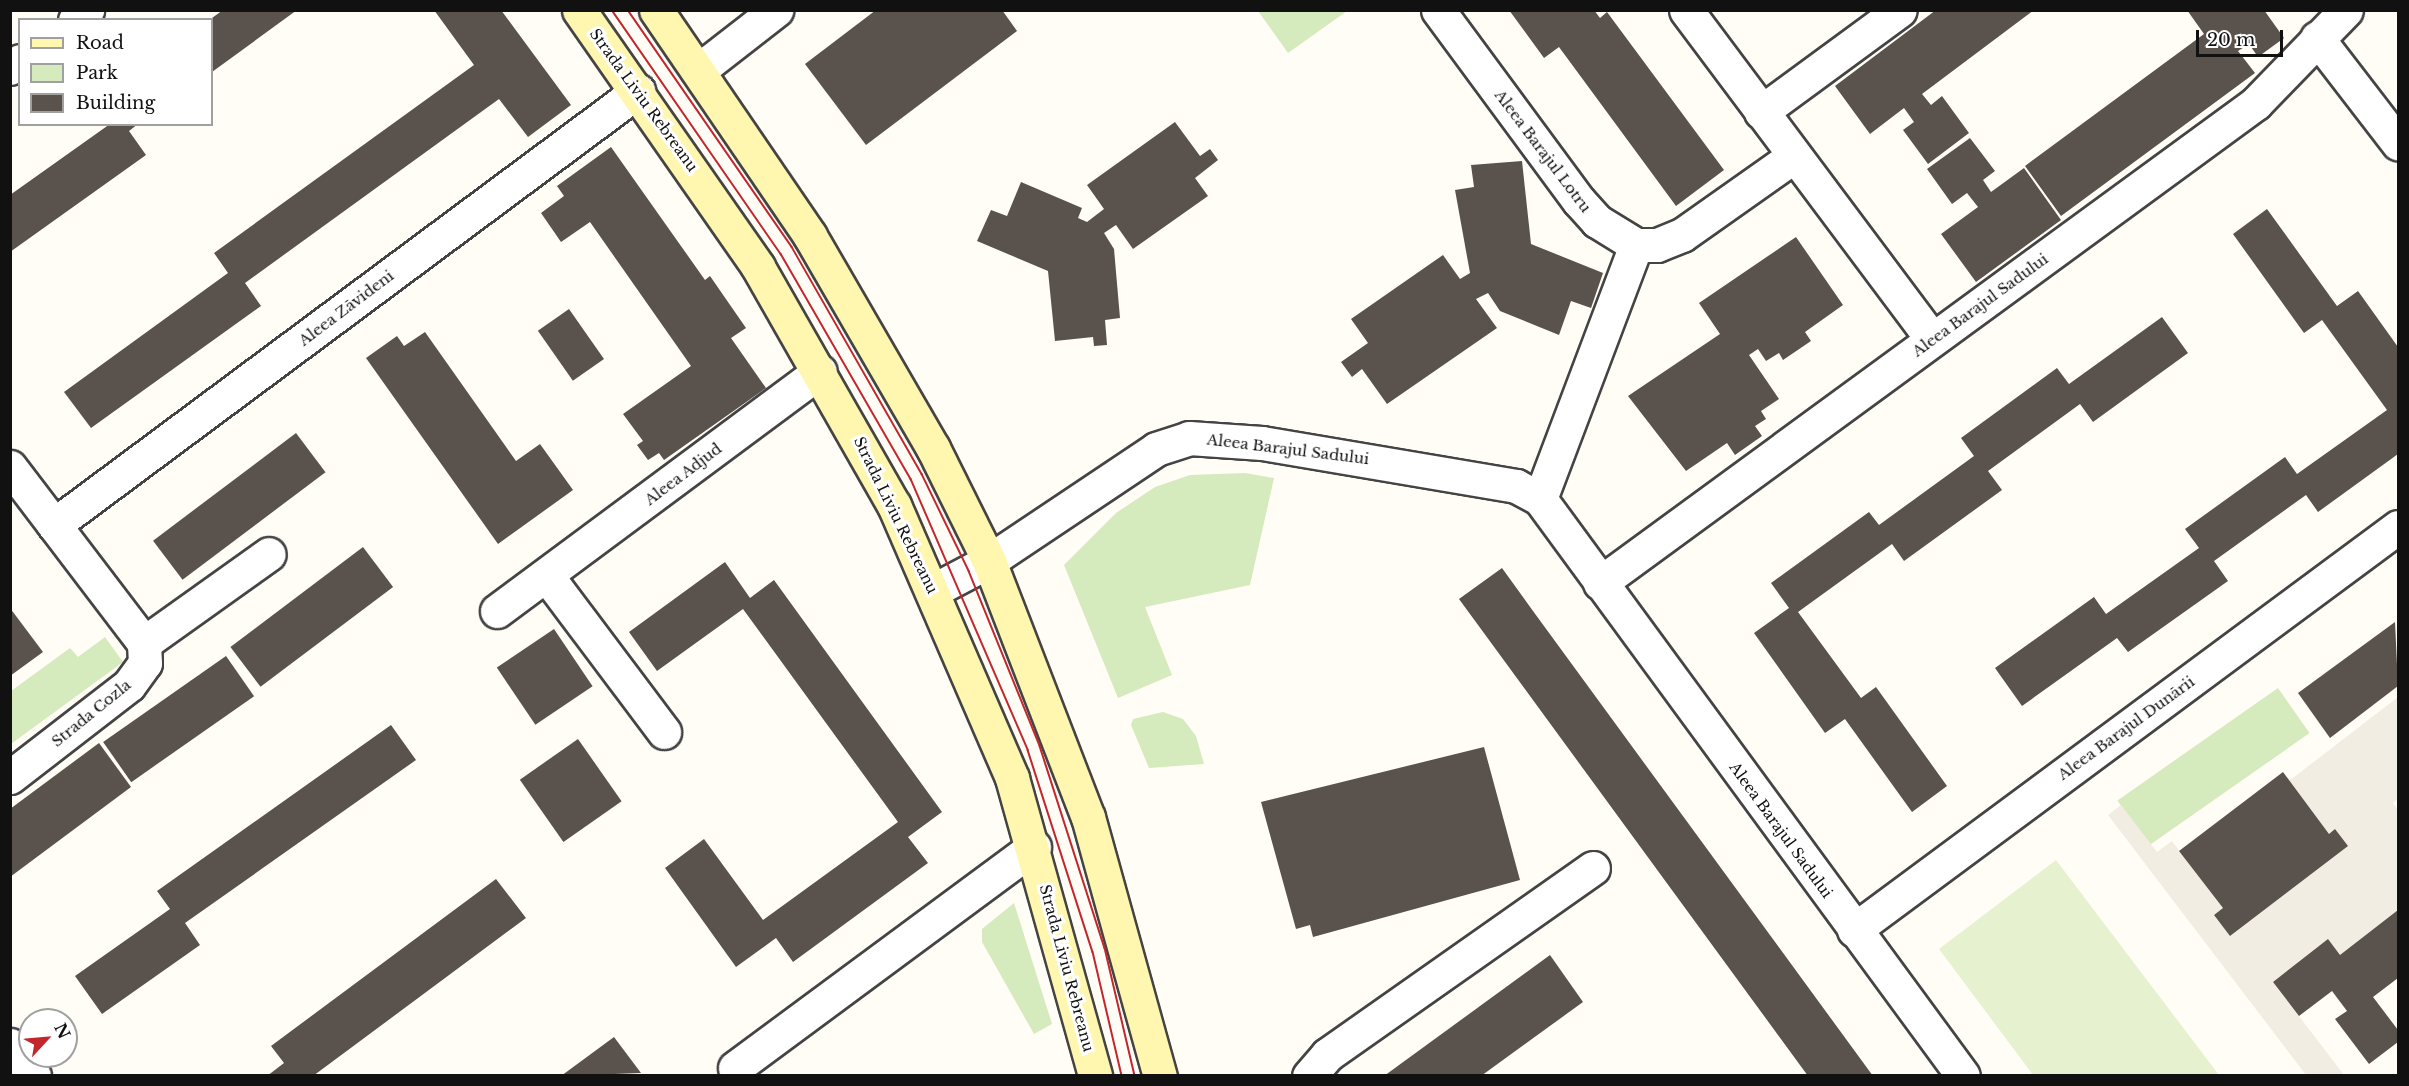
<!DOCTYPE html>
<meta charset="utf-8">
<style>
body{margin:0}
#map{position:relative;width:2409px;height:1086px;overflow:hidden;background:#fffdf5;font-family:"Libre Baskerville",serif}
div>[style]{position:absolute}
.green>*{inset:0;background:#d5ebbd;transform-origin:0 0}
.pitch>*{inset:0;background:#e6f2cf}
.plaza>*{inset:0;background:#f1ede2}
.building>*{inset:0;background:#5a524d;transform-origin:0 0}
.roads{filter:drop-shadow(2px 0 #444) drop-shadow(-2px 0 #444) drop-shadow(0 2px #444) drop-shadow(0 -2px #444)}
.street>*{height:33px;margin:-16.5px;padding:0 16.5px;transform-origin:16.5px;border-radius:16.5px;background:#fff}
.secondary>*{height:33px;margin:-16.5px;padding:0 16.5px;transform-origin:16.5px;border-radius:16.5px;background:#fff6b0}
.tram>*{height:1.5px;margin:-0.75px;padding:0 0.75px;transform-origin:0.75px;border-radius:0.75px;background:#c4262e}
span{translate:-50% -50%;white-space:nowrap;text-align:center;line-height:1.15;-webkit-text-stroke:6px #fff;paint-order:stroke}
.street-label{font-size:15px;color:#111}
.frame{position:absolute;inset:0;border:12px solid #111;pointer-events:none}
.legend{position:absolute;left:18px;top:18px;width:195px;height:108px;box-sizing:border-box;background:#fff;border:2px solid #a0a0a0;margin:0;padding:8px 10px;list-style:none;font-size:18px;color:#111}
.legend li{display:flex;align-items:center;gap:12px;height:30px}
.legend b{width:30px;border:2px solid #a0a0a0}
.north{position:absolute;left:18px;top:1008px;width:60px;height:60px;box-sizing:border-box;background:#fff;border:2px solid #a0a0a0;border-radius:50%;rotate:64deg;font-size:16px;font-weight:700;line-height:24px;text-align:center;color:#111}
.north::after{content:'';display:block;margin:auto;width:21px;height:27px;background:#c4262e;clip-path:polygon(50% 0,100% 100%,50% 72%,0 100%)}
.scale{position:absolute;left:2196px;top:30px;width:87px;height:27px;box-sizing:border-box;border:3px solid #111;border-top:0;padding-left:8px;font-size:18px;line-height:21px;white-space:nowrap;color:#111;-webkit-text-stroke:4px #fff;paint-order:stroke}
</style>
<div id="map">
<div class="green">
<i style="clip-path:polygon(1258px 11px,1347px 11px,1288px 53px)"></i>
<i style="clip-path:polygon(1245px 473px,1274px 478px,1250px 585px,1145px 607px,1172px 675px,1118px 698px,1064px 565px,1116px 513px,1155px 487px,1190px 475px)"></i>
<i style="clip-path:polygon(105px 637px,123px 662px,11px 744px,11px 691px,70px 648px,78px 657px)"></i>
<i style="left:2278px;top:688px;width:55px;height:196px;rotate:55deg"></i>
<i style="clip-path:polygon(1163px 712px,1183px 719px,1196px 736px,1204px 764px,1149px 768px,1131px 725px,1133px 719px)"></i>
<i style="clip-path:polygon(1014px 903px,1052px 1024px,1034px 1034px,982px 942px,982px 929px)"></i>
</div>
<div class="pitch">
<i style="clip-path:polygon(2056px 860px,2219px 1075px,2033px 1075px,1939px 949px)"></i>
</div>
<div class="plaza">
<i style="clip-path:polygon(2398px 697px,2398px 799px,2393px 803px,2398px 810px,2398px 910px,2340px 955px,2328px 940px,2273px 982px,2344px 1075px,2306px 1075px,2108px 815px,2121px 805px,2157px 852px,2172px 841px,2223px 908px,2214px 915px,2230px 935px,2347px 846px,2335px 829px,2329px 834px,2289px 781px)"></i>
</div>
<div class="building">
<i style="clip-path:polygon(223px 10px,297px 10px,212px 72px,212px 18px)"></i>
<i style="clip-path:polygon(434px 10px,501px 10px,571px 105px,528px 137px,499px 99px,245px 283px,261px 306px,91px 428px,64px 392px,228px 273px,214px 253px,474px 65px)"></i>
<i style="clip-path:polygon(876px 10px,1002px 10px,1017px 31px,866px 145px,805px 64px)"></i>
<i style="clip-path:polygon(1509px 10px,1594px 10px,1600px 18px,1607px 12px,1724px 170px,1676px 206px,1559px 47px,1544px 58px)"></i>
<i style="clip-path:polygon(1936px 10px,2034px 10px,1922px 94px,1931px 105px,1942px 96px,1969px 133px,1928px 164px,1903px 130px,1914px 122px,1904px 108px,1870px 134px,1835px 86px)"></i>
<i style="clip-path:polygon(2187px 10px,2264px 10px,2284px 38px,2258px 57px,2249px 44px,2238px 51px,2255px 73px,2061px 216px,2025px 166px,2204px 34px)"></i>
<i style="clip-path:polygon(1175px 122px,1200px 156px,1210px 149px,1218px 160px,1195px 178px,1208px 196px,1133px 249px,1116px 225px,1104px 233px,1114px 249px,1120px 318px,1105px 320px,1107px 345px,1094px 346px,1093px 337px,1055px 341px,1048px 271px,977px 241px,991px 210px,1007px 216px,1021px 182px,1082px 208px,1078px 218px,1087px 222px,1104px 209px,1087px 185px)"></i>
<i style="clip-path:polygon(110px 124px,138px 124px,129px 131px,146px 155px,10px 252px,10px 195px)"></i>
<i style="clip-path:polygon(1970px 138px,1995px 171px,1983px 180px,1991px 192px,2024px 168px,2061px 220px,1976px 282px,1941px 234px,1978px 207px,1967px 193px,1952px 204px,1927px 169px)"></i>
<i style="clip-path:polygon(611px 147px,705px 280px,710px 276px,746px 328px,731px 338px,766px 388px,664px 460px,659px 453px,648px 460px,637px 445px,643px 441px,623px 414px,691px 366px,590px 222px,561px 242px,541px 213px,564px 196px,557px 186px)"></i>
<i style="clip-path:polygon(1522px 161px,1531px 244px,1603px 273px,1591px 308px,1571px 301px,1559px 335px,1500px 311px,1488px 293px,1476px 299px,1497px 328px,1387px 404px,1362px 369px,1352px 377px,1341px 362px,1368px 343px,1351px 319px,1443px 255px,1460px 279px,1470px 273px,1455px 190px,1474px 187px,1471px 165px)"></i>
<i style="clip-path:polygon(2267px 209px,2337px 306px,2358px 291px,2398px 347px,2398px 454px,2318px 512px,2306px 495px,2214px 561px,2228px 581px,2128px 652px,2117px 638px,2022px 706px,1995px 668px,2094px 597px,2106px 614px,2199px 548px,2185px 529px,2285px 457px,2297px 474px,2387px 410px,2322px 320px,2304px 333px,2233px 234px)"></i>
<i style="clip-path:polygon(1796px 237px,1843px 305px,1805px 332px,1811px 341px,1783px 360px,1779px 353px,1766px 361px,1758px 349px,1749px 355px,1779px 399px,1761px 411px,1766px 419px,1755px 426px,1762px 436px,1735px 455px,1727px 443px,1686px 471px,1628px 396px,1720px 334px,1699px 303px)"></i>
<i style="left:569px;top:309px;width:61px;height:38px;rotate:55deg"></i>
<i style="clip-path:polygon(2162px 317px,2188px 353px,2093px 422px,2080px 404px,1988px 471px,2002px 490px,1904px 561px,1892px 544px,1798px 612px,1861px 698px,1876px 687px,1947px 786px,1912px 812px,1845px 719px,1825px 733px,1754px 633px,1789px 608px,1771px 583px,1869px 512px,1879px 525px,1974px 456px,1961px 438px,2057px 368px,2069px 384px)"></i>
<i style="clip-path:polygon(425px 332px,516px 461px,540px 444px,573px 490px,498px 544px,366px 358px,397px 336px,404px 346px)"></i>
<i style="left:296px;top:433px;width:49px;height:179px;rotate:53deg"></i>
<i style="left:363px;top:547px;width:50px;height:166px;rotate:53deg"></i>
<i style="clip-path:polygon(725px 562px,750px 598px,774px 580px,942px 812px,908px 837px,928px 863px,793px 962px,776px 938px,736px 967px,665px 868px,704px 839px,763px 920px,898px 822px,743px 609px,657px 671px,629px 632px)"></i>
<i style="clip-path:polygon(1502px 568px,1533px 611px,1873px 1076px,1808px 1076px,1459px 599px)"></i>
<i style="clip-path:polygon(10px 608px,43px 652px,10px 676px)"></i>
<i style="clip-path:polygon(2395px 622px,2398px 686px,2330px 738px,2298px 693px)"></i>
<i style="left:554px;top:629px;width:69px;height:69px;rotate:56deg"></i>
<i style="left:226px;top:656px;width:49px;height:150px;rotate:55deg"></i>
<i style="clip-path:polygon(391px 725px,416px 760px,185px 923px,200px 945px,102px 1014px,75px 976px,170px 909px,157px 891px)"></i>
<i style="left:578px;top:739px;width:76px;height:71px;rotate:55deg"></i>
<i style="clip-path:polygon(99px 743px,131px 787px,10px 877px,10px 809px)"></i>
<i style="clip-path:polygon(1484px 747px,1520px 880px,1313px 937px,1310px 925px,1296px 929px,1261px 802px)"></i>
<i style="clip-path:polygon(2283px 772px,2329px 834px,2335px 829px,2348px 846px,2230px 936px,2214px 915px,2223px 908px,2179px 851px)"></i>
<i style="clip-path:polygon(496px 879px,526px 918px,313px 1076px,267px 1076px,284px 1063px,271px 1046px)"></i>
<i style="clip-path:polygon(2398px 910px,2398px 978px,2373px 997px,2398px 1030px,2398px 1042px,2369px 1064px,2335px 1019px,2347px 1011px,2332px 991px,2299px 1016px,2273px 982px,2328px 939px,2340px 955px)"></i>
<i style="clip-path:polygon(1550px 955px,1583px 1002px,1481px 1076px,1384px 1076px)"></i>
<i style="clip-path:polygon(614px 1037px,641px 1073px,561px 1076px)"></i>
</div>
<div class="roads">
<div class="street">
<i style="left:1438px;top:10px;width:237px;rotate:53.6deg"></i>
<i style="left:1579px;top:201px;width:27px;rotate:48deg"></i>
<i style="left:1597px;top:221px;width:46px;rotate:31.6deg"></i>
<i style="left:1636px;top:245px;width:21px"></i>
<i style="left:1657px;top:245px;width:27px;rotate:-22deg"></i>
<i style="left:1682px;top:235px;width:137px;rotate:-35.2deg"></i>
<i style="left:1686px;top:10px;width:411px;rotate:53.2deg"></i>
<i style="left:75px;top:20px;width:16px;rotate:-40deg"></i>
<i style="left:2317px;top:38px;width:133px;rotate:52.4deg"></i>
<i style="left:10px;top:68px;width:12px;rotate:-35deg"></i>
<i style="left:699px;top:70px;width:98px;rotate:-37.9deg"></i>
<i style="left:1761px;top:112px;width:172px;rotate:-36.3deg"></i>
<i style="left:10px;top:467px;width:221px;rotate:52.7deg"></i>
<i style="left:1540px;top:499px;width:272px;rotate:-69.3deg"></i>
<i style="left:54px;top:525px;width:728px;rotate:-36.62deg"></i>
<i style="left:547px;top:576px;width:195px;rotate:53.1deg"></i>
<i style="left:1600px;top:583px;width:813px;rotate:-36.19deg"></i>
<i style="left:2256px;top:103px;width:129px;rotate:-45.9deg"></i>
<i style="left:934px;top:590px;width:62px;rotate:-27.8deg"></i>
<i style="left:989px;top:561px;width:201px;rotate:-33.8deg"></i>
<i style="left:1156px;top:449px;width:35px;rotate:-18deg"></i>
<i style="left:1189px;top:438px;width:73px;rotate:3.9deg"></i>
<i style="left:1262px;top:443px;width:258px;rotate:9.6deg"></i>
<i style="left:1516px;top:486px;width:27px;rotate:28deg"></i>
<i style="left:1540px;top:499px;width:715px;rotate:53.75deg"></i>
<i style="left:497px;top:611px;width:402px;rotate:-36.6deg"></i>
<i style="left:144px;top:643px;width:153px;rotate:-35.5deg"></i>
<i style="left:10px;top:777px;width:150px;rotate:-37.7deg"></i>
<i style="left:129px;top:685px;width:27px;rotate:-54deg"></i>
<i style="left:145px;top:663px;width:20px;rotate:-93deg"></i>
<i style="left:1854px;top:930px;width:677px;rotate:-36.53deg"></i>
<i style="left:10px;top:1045px;width:39px;rotate:52deg"></i>
<i style="left:735px;top:1068px;width:372px;rotate:-36.5deg"></i>
<i style="left:1309px;top:1076px;width:28px;rotate:-49deg"></i>
<i style="left:1327px;top:1055px;width:325px;rotate:-35.1deg"></i>
</div>
<div class="secondary">
<i style="left:579px;top:10px;width:313px;rotate:55.1deg"></i>
<i style="left:758px;top:267px;width:274px;rotate:60.3deg"></i>
<i style="left:894px;top:505px;width:297px;rotate:66.6deg"></i>
<i style="left:1012px;top:778px;width:309px;rotate:74.4deg"></i>
<i style="left:656px;top:10px;width:273px;rotate:55.7deg"></i>
<i style="left:810px;top:236px;width:245px;rotate:59.9deg"></i>
<i style="left:933px;top:448px;width:126px;rotate:63.6deg"></i>
<i style="left:989px;top:561px;width:274px;rotate:68.9deg"></i>
<i style="left:1088px;top:817px;width:269px;rotate:74.5deg"></i>
</div>
</div>
<div class="tram">
<i style="left:612px;top:10px;width:297px;rotate:55.3deg"></i>
<i style="left:781px;top:254px;width:260px;rotate:60deg"></i>
<i style="left:911px;top:479px;width:295px;rotate:66.6deg"></i>
<i style="left:1028px;top:750px;width:212px;rotate:72.2deg"></i>
<i style="left:1093px;top:952px;width:127px;rotate:76.8deg"></i>
<i style="left:628px;top:10px;width:288px;rotate:55.3deg"></i>
<i style="left:792px;top:247px;width:262px;rotate:60.2deg"></i>
<i style="left:922px;top:474px;width:108px;rotate:64.1deg"></i>
<i style="left:969px;top:571px;width:189px;rotate:67.9deg"></i>
<i style="left:1040px;top:746px;width:212px;rotate:72.2deg"></i>
<i style="left:1105px;top:948px;width:131px;rotate:76.8deg"></i>
</div>
<div class="street-label">
<span style="left:644px;top:100px;rotate:54deg">Strada Liviu Rebreanu</span>
<span style="left:1543px;top:151px;rotate:53deg">Aleea Barajul Lotru</span>
<span style="left:1980px;top:305px;rotate:-36deg">Aleea Barajul Sadului</span>
<span style="left:346px;top:308px;rotate:-37deg">Aleea Zăvideni</span>
<span style="left:1288px;top:449px;rotate:7deg">Aleea Barajul Sadului</span>
<span style="left:683px;top:474px;rotate:-37deg">Aleea Adjud</span>
<span style="left:896px;top:515px;rotate:64deg">Strada Liviu Rebreanu</span>
<span style="left:91px;top:713px;rotate:-39deg">Strada Cozla</span>
<span style="left:2126px;top:728px;rotate:-36deg">Aleea Barajul Dunării</span>
<span style="left:1781px;top:830px;rotate:54deg">Aleea Barajul Sadului</span>
<span style="left:1067px;top:968px;rotate:75deg">Strada Liviu Rebreanu</span>
</div>
<div class="frame"></div>
<ul class="legend">
<li><b style="height:8px;background:#fff6b0"></b>Road</li>
<li><b style="height:16px;background:#d5ebbd"></b>Park</li>
<li><b style="height:16px;background:#5a524d"></b>Building</li>
</ul>
<div class="north">N</div>
<div class="scale">20 m</div>
</div>
